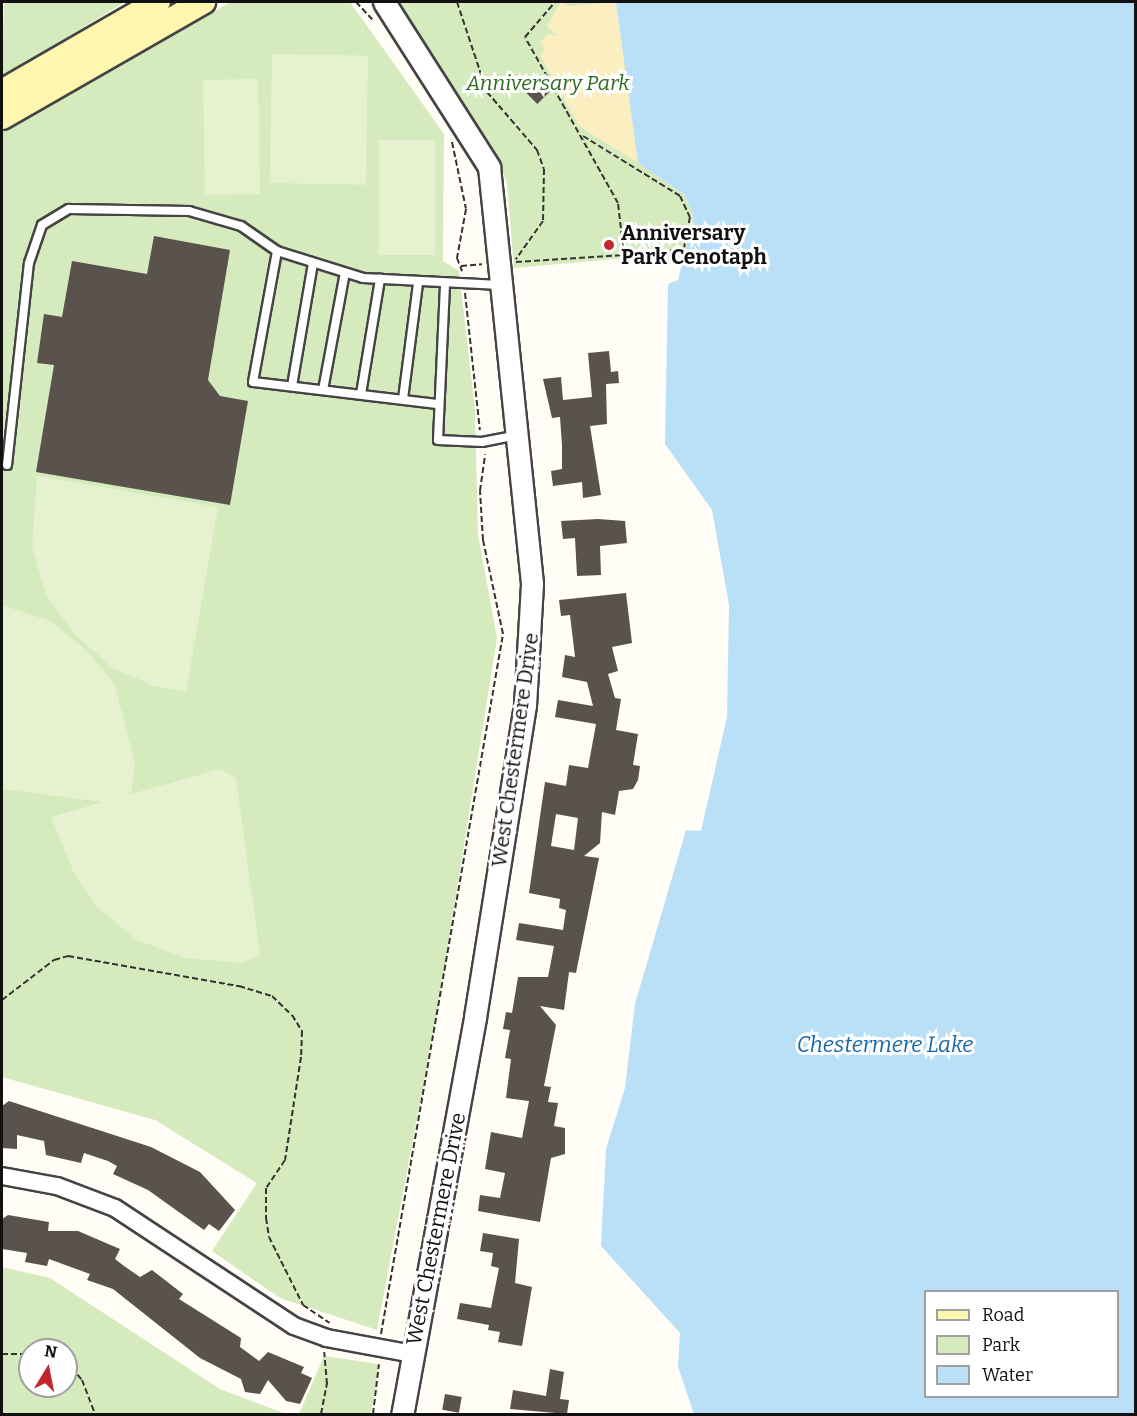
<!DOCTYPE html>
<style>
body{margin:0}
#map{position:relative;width:1137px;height:1416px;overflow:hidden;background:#fffdf5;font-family:Bitter,serif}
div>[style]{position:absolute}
.green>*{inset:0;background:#d5ebbd}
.sand>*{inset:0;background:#fbeec1}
.pitch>*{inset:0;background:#e6f2cf;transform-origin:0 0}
.water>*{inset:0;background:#b9e0f7}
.building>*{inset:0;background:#5a524d;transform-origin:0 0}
.path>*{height:2px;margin-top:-1px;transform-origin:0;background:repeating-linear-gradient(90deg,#333 0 6px,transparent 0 9px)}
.roads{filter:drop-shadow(2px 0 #444) drop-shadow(-2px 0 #444) drop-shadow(0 2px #444) drop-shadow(0 -2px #444)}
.service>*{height:8px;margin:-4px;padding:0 4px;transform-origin:4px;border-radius:4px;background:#fff}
.minor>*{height:16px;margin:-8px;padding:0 8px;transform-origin:8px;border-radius:8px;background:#fff}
.tertiary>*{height:21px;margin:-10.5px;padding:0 10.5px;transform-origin:10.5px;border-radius:10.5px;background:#fff}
.secondary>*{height:24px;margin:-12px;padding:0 12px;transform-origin:12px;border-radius:12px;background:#fff6b0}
.dots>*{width:16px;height:16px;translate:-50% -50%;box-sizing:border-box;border:3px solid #fff;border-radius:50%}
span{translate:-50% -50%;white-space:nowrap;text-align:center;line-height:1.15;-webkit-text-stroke:6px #fff;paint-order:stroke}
.park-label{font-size:21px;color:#2f6b1f;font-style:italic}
.poi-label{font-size:21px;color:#111;font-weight:700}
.left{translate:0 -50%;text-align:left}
.street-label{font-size:21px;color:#111}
.water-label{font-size:22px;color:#1768a6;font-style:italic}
.frame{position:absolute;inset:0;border:3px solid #111;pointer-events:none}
.legend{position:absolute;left:924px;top:1290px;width:195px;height:108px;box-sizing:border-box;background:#fff;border:2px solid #a0a0a0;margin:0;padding:8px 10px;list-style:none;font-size:18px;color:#111}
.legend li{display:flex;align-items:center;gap:12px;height:30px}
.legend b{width:30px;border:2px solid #a0a0a0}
.north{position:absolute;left:18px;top:1338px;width:60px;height:60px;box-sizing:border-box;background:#fff;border:2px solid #a0a0a0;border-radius:50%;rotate:10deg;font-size:16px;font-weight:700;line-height:24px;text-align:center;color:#111}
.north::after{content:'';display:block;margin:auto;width:21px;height:27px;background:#c4262e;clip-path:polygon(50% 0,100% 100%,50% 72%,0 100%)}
</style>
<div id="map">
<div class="green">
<i style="clip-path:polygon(4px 2px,125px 2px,2px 77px)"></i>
<i style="clip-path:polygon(231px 2px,350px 2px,444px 134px,443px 261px,459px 271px,475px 410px,478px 534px,497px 638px,439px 1002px,377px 1330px,280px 1298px,212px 1251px,257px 1183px,155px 1120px,2px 1077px,2px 129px)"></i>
<i style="clip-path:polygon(399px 2px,616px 2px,638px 163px,684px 194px,694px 217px,684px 263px,649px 266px,647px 256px,514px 268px,507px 184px,496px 153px)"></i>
<i style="clip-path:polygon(evenodd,2px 1267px,50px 1278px,220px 1389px,286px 1414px,2px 1414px,2px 1267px,30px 1350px,66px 1350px,66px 1386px,30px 1386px,30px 1350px)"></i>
<i style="clip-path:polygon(324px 1356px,379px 1364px,371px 1414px,299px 1414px)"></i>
</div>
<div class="sand">
<i style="clip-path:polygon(561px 2px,569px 6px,616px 2px,638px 163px,579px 126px,540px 55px,545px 48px,540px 42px,548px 34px,557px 36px,547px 26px)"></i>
</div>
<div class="pitch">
<i style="left:272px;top:54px;width:96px;height:129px;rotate:1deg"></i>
<i style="left:258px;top:79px;width:115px;height:55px;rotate:89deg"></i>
<i style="left:379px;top:140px;width:56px;height:115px"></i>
<i style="clip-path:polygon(37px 476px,218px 507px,186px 692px,154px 686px,111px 667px,73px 632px,47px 597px,32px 547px)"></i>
<i style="clip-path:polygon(2px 605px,50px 621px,86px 650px,114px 683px,135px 763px,131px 794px,220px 769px,236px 778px,260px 955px,241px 963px,185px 958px,137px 940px,96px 906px,74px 873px,51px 817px,103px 802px,2px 789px)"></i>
</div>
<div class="water">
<i style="clip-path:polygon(evenodd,616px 2px,1135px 2px,1135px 1414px,694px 1414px,678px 1367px,680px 1333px,601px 1246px,606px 1149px,625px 1088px,635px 1004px,686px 830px,701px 831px,727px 717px,729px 605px,712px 510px,665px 444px,668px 284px,678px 280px,694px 217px,684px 194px,638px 163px,616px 2px,926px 1292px,1118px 1292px,1118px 1396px,926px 1396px,926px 1292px)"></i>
</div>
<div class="building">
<i style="left:538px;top:75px;width:20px;height:21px;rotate:45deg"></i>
<i style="clip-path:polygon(154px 236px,230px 250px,208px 380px,220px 396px,248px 401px,230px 505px,36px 472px,54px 365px,37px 363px,44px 314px,62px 317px,72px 261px,147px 274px)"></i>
<i style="clip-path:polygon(609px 351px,611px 372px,618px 371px,619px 383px,606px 384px,607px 424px,590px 426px,601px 495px,583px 498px,582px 482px,553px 486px,551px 471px,562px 469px,562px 445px,560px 417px,552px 418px,543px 379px,561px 377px,563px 400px,592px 397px,588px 353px)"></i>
<i style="clip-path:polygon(598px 519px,625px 521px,627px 543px,600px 546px,601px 575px,577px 576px,575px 538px,563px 539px,561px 521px)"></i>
<i style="clip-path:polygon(evenodd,626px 593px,632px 643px,612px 647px,618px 671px,608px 674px,615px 698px,621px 699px,616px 730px,638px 734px,633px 765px,640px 766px,638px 780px,633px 789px,619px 791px,615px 815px,602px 812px,600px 843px,584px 856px,599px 858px,576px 973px,569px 972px,564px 1010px,540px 1006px,556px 1025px,544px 1086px,551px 1087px,548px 1102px,558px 1103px,554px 1126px,565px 1128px,565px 1154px,551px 1158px,540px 1222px,478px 1211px,480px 1195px,500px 1198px,505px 1173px,485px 1169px,491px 1132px,522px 1138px,529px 1101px,506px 1098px,511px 1059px,505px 1058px,510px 1030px,503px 1029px,506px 1012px,512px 1013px,518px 977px,548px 977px,554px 946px,516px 940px,519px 923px,563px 930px,566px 910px,559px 908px,560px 899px,529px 893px,545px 782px,566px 786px,569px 765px,588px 768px,596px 724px,555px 717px,558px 700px,593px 706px,587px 682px,562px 677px,565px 655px,575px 657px,570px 615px,561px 616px,559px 600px,626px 593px,556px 814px,578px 818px,574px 850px,551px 846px,556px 814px)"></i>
<i style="clip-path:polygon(9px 1101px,151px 1147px,200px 1172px,235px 1210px,219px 1231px,209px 1224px,204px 1230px,148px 1190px,113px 1174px,117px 1166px,108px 1161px,84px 1153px,81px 1163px,46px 1155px,44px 1141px,17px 1135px,17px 1149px,2px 1148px,2px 1106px)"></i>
<i style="clip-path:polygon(8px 1215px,49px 1222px,48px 1231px,78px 1231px,120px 1249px,115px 1259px,124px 1266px,140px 1277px,152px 1270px,183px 1294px,179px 1299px,241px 1338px,240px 1347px,259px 1361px,268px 1352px,304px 1367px,301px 1373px,312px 1378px,300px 1404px,286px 1401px,268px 1380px,260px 1394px,245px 1392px,241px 1379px,200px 1358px,113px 1289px,87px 1280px,90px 1274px,49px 1259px,47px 1266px,25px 1262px,27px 1253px,2px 1249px,2px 1219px)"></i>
<i style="clip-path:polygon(483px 1233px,519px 1239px,515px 1283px,532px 1287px,522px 1346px,498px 1342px,500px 1332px,488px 1330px,489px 1325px,457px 1319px,460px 1303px,491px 1308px,499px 1268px,491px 1266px,493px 1253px,480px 1251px)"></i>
<i style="clip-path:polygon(550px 1369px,564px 1372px,560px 1399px,569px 1400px,567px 1414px,510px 1409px,513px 1390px,546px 1396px)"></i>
<i style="left:445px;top:1394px;width:17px;height:16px;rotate:10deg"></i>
</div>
<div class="path">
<i style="left:356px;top:2px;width:25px;rotate:47deg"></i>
<i style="left:457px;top:2px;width:95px;rotate:71.6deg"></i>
<i style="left:487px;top:92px;width:77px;rotate:49.2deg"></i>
<i style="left:537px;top:150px;width:20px;rotate:70deg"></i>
<i style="left:544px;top:169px;width:52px;rotate:91.1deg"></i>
<i style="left:543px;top:221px;width:47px;rotate:125.4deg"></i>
<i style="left:583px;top:136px;width:114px;rotate:31.7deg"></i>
<i style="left:680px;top:196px;width:23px;rotate:65deg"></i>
<i style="left:690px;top:217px;width:33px;rotate:101deg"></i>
<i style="left:684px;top:249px;width:60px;rotate:174.3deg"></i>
<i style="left:452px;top:142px;width:68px;rotate:78.2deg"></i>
<i style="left:466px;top:209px;width:50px;rotate:100.4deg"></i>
<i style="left:457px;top:258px;width:14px;rotate:69deg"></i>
<i style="left:516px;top:262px;width:108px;rotate:-3.7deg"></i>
<i style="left:624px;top:255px;width:52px;rotate:-96.6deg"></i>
<i style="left:618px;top:203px;width:190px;rotate:-119.3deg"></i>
<i style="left:525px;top:37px;width:46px;rotate:-49.4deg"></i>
<i style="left:461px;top:266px;width:21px;rotate:-5deg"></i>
<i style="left:465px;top:293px;width:138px;rotate:83.8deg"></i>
<i style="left:2px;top:1000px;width:66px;rotate:-37.6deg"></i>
<i style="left:54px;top:960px;width:15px;rotate:-16deg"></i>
<i style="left:68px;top:956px;width:174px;rotate:10deg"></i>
<i style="left:239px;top:986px;width:34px;rotate:17deg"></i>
<i style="left:272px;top:996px;width:28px;rotate:44deg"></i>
<i style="left:292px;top:1015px;width:19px;rotate:58deg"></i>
<i style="left:302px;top:1031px;width:26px;rotate:92deg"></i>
<i style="left:301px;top:1057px;width:104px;rotate:98.8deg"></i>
<i style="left:285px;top:1160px;width:34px;rotate:124deg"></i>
<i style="left:266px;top:1188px;width:30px;rotate:90deg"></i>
<i style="left:266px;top:1218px;width:19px;rotate:81deg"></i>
<i style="left:269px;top:1237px;width:76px;rotate:63.4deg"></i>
<i style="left:303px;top:1305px;width:32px;rotate:34deg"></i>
<i style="left:381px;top:1334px;width:711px;rotate:-80.11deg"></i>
<i style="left:503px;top:634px;width:96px;rotate:-102deg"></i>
<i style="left:483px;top:540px;width:49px;rotate:-93.5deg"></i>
<i style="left:480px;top:491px;width:37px;rotate:-82deg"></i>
<i style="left:2px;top:1354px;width:28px"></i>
<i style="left:66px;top:1361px;width:25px;rotate:50deg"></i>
<i style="left:82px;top:1380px;width:36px;rotate:69deg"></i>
<i style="left:321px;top:1414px;width:31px;rotate:-79deg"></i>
<i style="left:327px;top:1384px;width:32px;rotate:-95deg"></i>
<i style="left:373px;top:1414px;width:50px;rotate:-83.2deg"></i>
</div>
<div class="roads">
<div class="service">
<i style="left:445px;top:285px;width:155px;rotate:92.6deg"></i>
<i style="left:438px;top:440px;width:44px;rotate:2.6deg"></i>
<i style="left:482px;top:442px;width:36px;rotate:-11deg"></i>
<i style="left:292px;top:386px;width:125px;rotate:-80.3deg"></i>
<i style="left:323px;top:390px;width:119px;rotate:-79.4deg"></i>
<i style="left:361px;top:394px;width:117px;rotate:-80.6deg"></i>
<i style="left:403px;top:399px;width:117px;rotate:-82.6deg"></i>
<i style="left:437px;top:404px;width:185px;rotate:-173.2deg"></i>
<i style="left:253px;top:382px;width:133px;rotate:-79.6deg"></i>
<i style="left:277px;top:251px;width:90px;rotate:17.4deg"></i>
<i style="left:363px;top:278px;width:137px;rotate:2.9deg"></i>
<i style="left:7px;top:465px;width:203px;rotate:-83.8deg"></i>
<i style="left:29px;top:263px;width:40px;rotate:-71.1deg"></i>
<i style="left:42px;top:225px;width:31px;rotate:-31deg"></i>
<i style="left:69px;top:209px;width:120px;rotate:1deg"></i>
<i style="left:189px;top:211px;width:54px;rotate:16.1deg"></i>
<i style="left:241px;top:226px;width:44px;rotate:34.8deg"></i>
</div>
<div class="minor">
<i style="left:2px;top:1176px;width:56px;rotate:10.3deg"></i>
<i style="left:57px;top:1186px;width:62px;rotate:20.8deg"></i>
<i style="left:115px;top:1208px;width:214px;rotate:33.4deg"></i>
<i style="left:294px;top:1326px;width:35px;rotate:20deg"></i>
<i style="left:327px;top:1338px;width:87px;rotate:10.5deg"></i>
</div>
<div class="tertiary">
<i style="left:384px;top:2px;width:196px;rotate:57.5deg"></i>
<i style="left:489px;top:167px;width:419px;rotate:84.1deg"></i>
<i style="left:532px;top:584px;width:121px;rotate:93.3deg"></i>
<i style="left:525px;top:705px;width:317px;rotate:99.1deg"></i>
<i style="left:475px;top:1018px;width:403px;rotate:100.4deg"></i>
</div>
<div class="secondary">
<i style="left:2px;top:92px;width:180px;rotate:-30deg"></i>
<i style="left:2px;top:117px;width:232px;rotate:-29.8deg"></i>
</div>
</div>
<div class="dots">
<i style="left:609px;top:245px;background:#c4262e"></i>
</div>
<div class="park-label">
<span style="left:548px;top:83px">Anniversary Park</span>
</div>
<div class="poi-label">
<span class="left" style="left:621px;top:245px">Anniversary<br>Park Cenotaph</span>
</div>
<div class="street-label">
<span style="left:515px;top:750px;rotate:-82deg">West Chestermere Drive</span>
<span style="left:436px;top:1229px;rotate:-79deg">West Chestermere Drive</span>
</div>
<div class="water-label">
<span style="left:885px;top:1045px">Chestermere Lake</span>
</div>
<div class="frame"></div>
<ul class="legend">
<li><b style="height:8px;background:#fff6b0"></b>Road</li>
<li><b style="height:16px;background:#d5ebbd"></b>Park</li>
<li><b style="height:16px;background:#b9e0f7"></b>Water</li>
</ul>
<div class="north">N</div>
</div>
